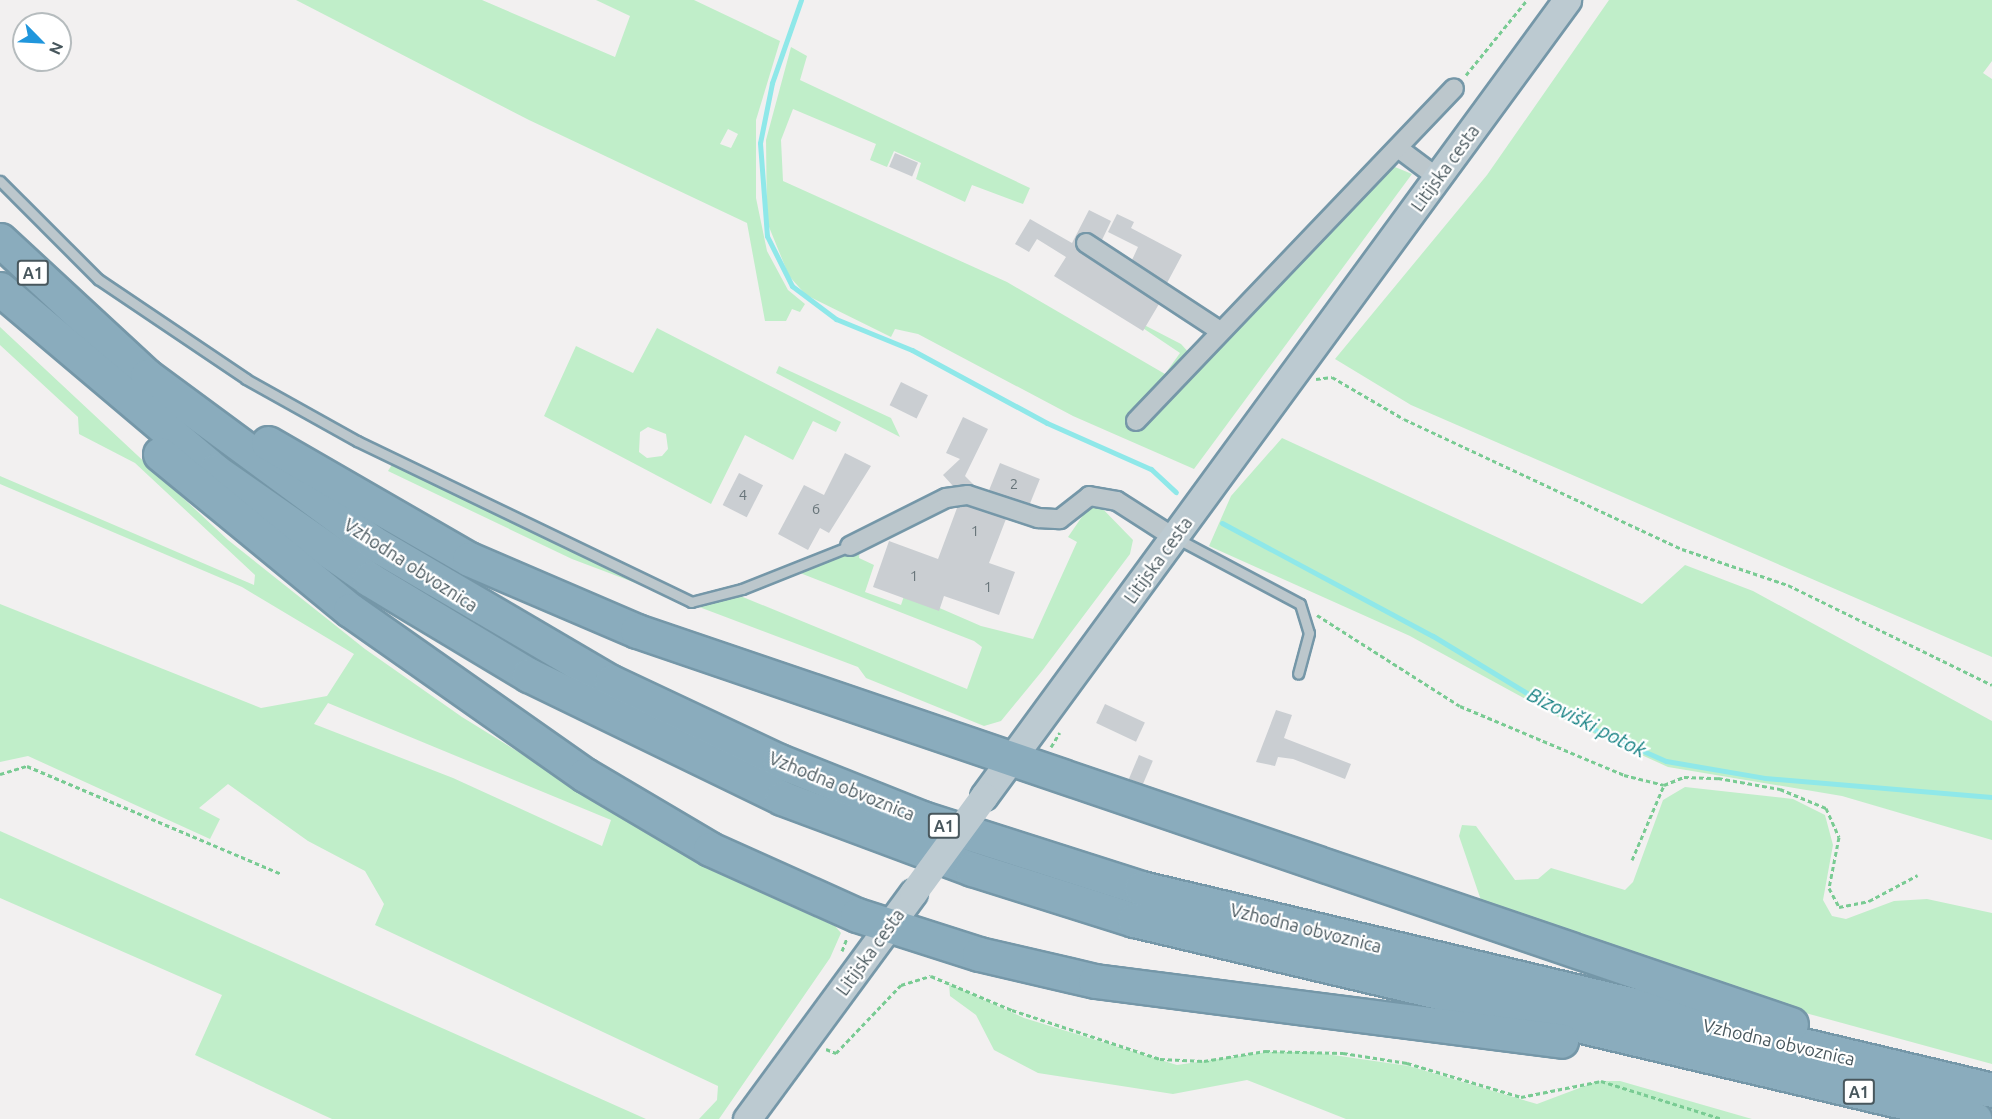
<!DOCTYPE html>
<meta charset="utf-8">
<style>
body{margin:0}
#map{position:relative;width:1992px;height:1119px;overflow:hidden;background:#f2f0f0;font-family:Ubuntu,sans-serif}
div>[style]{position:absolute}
.green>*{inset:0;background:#c0eec9}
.stream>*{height:5px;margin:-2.5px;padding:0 2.5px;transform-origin:2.5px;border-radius:2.5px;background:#8fe8e9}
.building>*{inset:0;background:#caced2;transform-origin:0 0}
.path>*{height:3px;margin-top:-1.5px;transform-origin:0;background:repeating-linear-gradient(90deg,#79cb93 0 4.5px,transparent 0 7.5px)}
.roads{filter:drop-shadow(2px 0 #7597a8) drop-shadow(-2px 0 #7597a8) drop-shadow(0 2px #7597a8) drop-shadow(0 -2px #7597a8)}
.lane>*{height:9px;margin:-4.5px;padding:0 4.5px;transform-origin:4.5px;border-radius:4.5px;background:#bcc7cc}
.street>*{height:18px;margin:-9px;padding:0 9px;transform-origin:9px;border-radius:9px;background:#bcc7cc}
.secondary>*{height:27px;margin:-13.5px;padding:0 13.5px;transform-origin:13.5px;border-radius:13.5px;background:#bccad1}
.highway>*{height:33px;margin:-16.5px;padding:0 16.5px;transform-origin:16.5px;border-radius:16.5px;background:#8aacbd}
.secondary-bridge>*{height:27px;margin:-13.5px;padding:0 13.5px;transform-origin:13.5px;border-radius:13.5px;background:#bccad1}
span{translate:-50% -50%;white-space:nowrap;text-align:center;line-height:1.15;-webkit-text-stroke:4.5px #fff;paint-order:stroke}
.number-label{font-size:15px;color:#68757a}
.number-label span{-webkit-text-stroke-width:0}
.shield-label span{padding:2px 4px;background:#fff;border:2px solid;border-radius:4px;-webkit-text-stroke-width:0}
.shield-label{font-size:16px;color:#48575d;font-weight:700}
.street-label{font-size:18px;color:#48575d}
.water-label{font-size:20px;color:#127f81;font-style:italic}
.north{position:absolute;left:12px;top:12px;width:60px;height:60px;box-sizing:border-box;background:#fff;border:2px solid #b6bcbe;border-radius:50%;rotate:114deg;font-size:16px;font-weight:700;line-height:24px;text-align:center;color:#48575d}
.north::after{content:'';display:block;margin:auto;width:21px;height:27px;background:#2096dc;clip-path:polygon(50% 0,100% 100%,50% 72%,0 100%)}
</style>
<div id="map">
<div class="green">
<i style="clip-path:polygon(evenodd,296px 0,482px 0,615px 57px,630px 16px,596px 0,694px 0,780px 41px,756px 120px,756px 198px,767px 251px,788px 290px,805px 304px,800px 312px,792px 309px,786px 321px,765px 321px,747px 223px,529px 120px,296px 0,728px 129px,738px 134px,731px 148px,720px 144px,728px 129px)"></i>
<i style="clip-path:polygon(1609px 0,1992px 0,1992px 61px,1983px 73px,1992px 79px,1992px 657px,1411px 405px,1335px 359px,1487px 175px)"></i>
<i style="clip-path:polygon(791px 47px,807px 56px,800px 80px,1030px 188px,1023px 204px,972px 185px,965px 202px,916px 179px,921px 163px,894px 151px,887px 167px,870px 160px,876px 144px,793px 109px,781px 140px,783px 181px,1007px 282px,1165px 374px,1180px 353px,1119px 312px,1181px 344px,1191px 355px,1125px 424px,1137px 431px,1386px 172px,1395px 167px,1412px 174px,1194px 469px,1073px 416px,918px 334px,895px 329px,891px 337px,806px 295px,789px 276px,767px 222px,766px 140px)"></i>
<i style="clip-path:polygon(evenodd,0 327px,228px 540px,365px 649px,462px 717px,691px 859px,835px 926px,841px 933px,830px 958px,719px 1119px,699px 1119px,717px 1100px,718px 1086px,375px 925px,384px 904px,365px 871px,308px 841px,228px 784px,199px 808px,220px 819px,210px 839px,28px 756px,0 762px,0 604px,261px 708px,327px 696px,354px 654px,242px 587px,0 484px,0 476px,254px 585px,255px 575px,135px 463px,79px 434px,78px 417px,0 345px,0 327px,328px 703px,611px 820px,602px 846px,453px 778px,314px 724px,328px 703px)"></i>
<i style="clip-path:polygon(evenodd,657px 328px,841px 422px,836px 432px,813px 421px,793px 460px,745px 435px,711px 504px,544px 416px,576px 346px,633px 373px,657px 328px,648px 427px,666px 434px,668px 449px,662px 456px,647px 458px,639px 452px,640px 432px,648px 427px)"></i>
<i style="clip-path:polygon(779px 366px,891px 418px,900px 437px,776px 373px)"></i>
<i style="clip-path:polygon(1282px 438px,1642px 604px,1685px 565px,1753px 591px,1992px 721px,1992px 840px,1842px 796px,1668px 767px,1562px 719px,1410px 636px,1209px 546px,1231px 496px)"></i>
<i style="clip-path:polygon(393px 463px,660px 586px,696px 599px,738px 595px,967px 689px,982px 647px,974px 641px,800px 573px,860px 548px,859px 558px,874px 565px,865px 592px,901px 605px,905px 593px,981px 626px,1033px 639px,1077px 542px,1068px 537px,1090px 505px,1098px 504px,1133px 540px,1130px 554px,1042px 671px,1001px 721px,984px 726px,866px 678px,858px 667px,572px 559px,388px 471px)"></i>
<i style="clip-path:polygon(1685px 787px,1793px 799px,1825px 815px,1833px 845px,1823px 900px,1832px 916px,1846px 919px,1894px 901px,1927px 899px,1992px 913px,1992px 1064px,1780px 1006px,1484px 909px,1459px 836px,1462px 825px,1476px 826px,1515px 880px,1538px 879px,1551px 868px,1625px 890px,1633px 882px,1663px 800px)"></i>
<i style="clip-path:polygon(0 831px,646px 1119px,332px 1119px,321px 1114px,195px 1055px,222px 995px,0 898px)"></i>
<i style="clip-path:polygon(949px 984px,1024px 1018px,1177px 1065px,1268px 1052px,1312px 1052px,1409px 1066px,1537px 1104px,1598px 1081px,1620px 1081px,1752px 1119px,1346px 1119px,1247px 1080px,1173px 1094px,1038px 1073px,994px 1050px,976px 1015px,950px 996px)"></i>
</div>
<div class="stream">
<i style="left:801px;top:0;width:88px;rotate:109.3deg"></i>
<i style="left:772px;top:83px;width:61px;rotate:101.3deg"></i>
<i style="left:760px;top:143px;width:93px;rotate:85.7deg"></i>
<i style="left:767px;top:236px;width:56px;rotate:63.4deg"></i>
<i style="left:792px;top:286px;width:55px;rotate:36.9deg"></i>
<i style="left:836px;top:319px;width:82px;rotate:22.2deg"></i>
<i style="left:912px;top:350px;width:153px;rotate:28.4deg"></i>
<i style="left:1047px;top:423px;width:114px;rotate:23.9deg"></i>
<i style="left:1151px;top:469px;width:34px;rotate:43deg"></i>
<i style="left:1222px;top:523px;width:239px;rotate:28.2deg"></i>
<i style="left:1433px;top:636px;width:158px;rotate:31.3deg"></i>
<i style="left:1568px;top:718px;width:107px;rotate:23.7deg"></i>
<i style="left:1666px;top:761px;width:100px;rotate:9.7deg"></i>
<i style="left:1765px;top:778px;width:228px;rotate:4.8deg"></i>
</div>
<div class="building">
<i style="left:895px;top:153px;width:25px;height:15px;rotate:23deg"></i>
<i style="clip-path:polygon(1089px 210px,1111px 221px,1102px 240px,1082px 233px,1076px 248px,1159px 304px,1143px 331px,1054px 276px,1066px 257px,1037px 239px,1029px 252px,1015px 244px,1030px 219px,1072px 243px)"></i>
<i style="clip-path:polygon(1117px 214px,1134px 222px,1131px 228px,1182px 255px,1167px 283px,1132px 260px,1138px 247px,1108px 232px)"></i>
<i style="left:901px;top:382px;width:30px;height:26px;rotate:26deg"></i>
<i style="clip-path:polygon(963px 417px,988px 429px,965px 476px,974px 485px,953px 486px,943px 475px,960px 459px,946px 453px)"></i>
<i style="clip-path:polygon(845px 453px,871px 466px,829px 533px,820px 528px,808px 550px,778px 534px,804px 485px,824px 495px)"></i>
<i style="left:1000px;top:463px;width:43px;height:29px;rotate:22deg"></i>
<i style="left:739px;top:473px;width:27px;height:36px;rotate:27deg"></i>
<i style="clip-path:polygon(967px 506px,1006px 519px,989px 563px,1015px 572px,999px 615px,944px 596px,939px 611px,873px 587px,889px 541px,938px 559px,957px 508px)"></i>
<i style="left:1105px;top:704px;width:44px;height:21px;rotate:25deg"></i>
<i style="clip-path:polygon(1276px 710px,1292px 715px,1284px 738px,1351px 764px,1345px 779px,1293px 759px,1278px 757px,1275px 766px,1256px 762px)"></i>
<i style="left:1139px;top:755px;width:15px;height:26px;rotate:23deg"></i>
</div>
<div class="path">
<i style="left:1466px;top:75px;width:97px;rotate:-50.9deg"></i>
<i style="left:1316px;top:379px;width:16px;rotate:-7deg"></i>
<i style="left:1332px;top:377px;width:83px;rotate:30.3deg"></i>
<i style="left:1404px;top:419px;width:307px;rotate:25.1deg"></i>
<i style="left:1682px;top:549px;width:112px;rotate:18.8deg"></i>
<i style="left:1788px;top:585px;width:227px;rotate:26.1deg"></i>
<i style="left:1317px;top:615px;width:169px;rotate:32.5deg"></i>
<i style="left:1460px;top:706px;width:178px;rotate:22.8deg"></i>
<i style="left:1624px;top:775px;width:41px;rotate:14deg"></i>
<i style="left:1664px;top:785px;width:22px;rotate:-22deg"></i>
<i style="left:1684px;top:777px;width:34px;rotate:2deg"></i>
<i style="left:1718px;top:778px;width:63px;rotate:10.1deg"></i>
<i style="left:1780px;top:789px;width:50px;rotate:22.4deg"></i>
<i style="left:1826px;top:808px;width:32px;rotate:66deg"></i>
<i style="left:1839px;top:837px;width:52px;rotate:101.1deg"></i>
<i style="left:1829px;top:888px;width:21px;rotate:62deg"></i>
<i style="left:1839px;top:907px;width:31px;rotate:-11deg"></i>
<i style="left:1869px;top:901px;width:55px;rotate:-28deg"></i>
<i style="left:1051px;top:747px;width:17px;rotate:-59deg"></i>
<i style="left:0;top:774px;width:28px;rotate:-17deg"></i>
<i style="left:27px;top:766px;width:277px;rotate:23deg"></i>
<i style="left:1632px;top:860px;width:82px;rotate:-66.9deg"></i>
<i style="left:842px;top:951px;width:14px;rotate:-69deg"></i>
<i style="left:826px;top:1049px;width:11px;rotate:22deg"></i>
<i style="left:836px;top:1053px;width:94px;rotate:-46.3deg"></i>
<i style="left:901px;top:985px;width:31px;rotate:-17deg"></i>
<i style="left:931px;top:976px;width:88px;rotate:22.8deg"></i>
<i style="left:1012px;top:1010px;width:156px;rotate:18.3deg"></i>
<i style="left:1160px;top:1059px;width:44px;rotate:2.6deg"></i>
<i style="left:1204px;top:1061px;width:62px;rotate:-9.3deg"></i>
<i style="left:1265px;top:1051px;width:78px;rotate:1.5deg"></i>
<i style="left:1343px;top:1053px;width:65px;rotate:8.9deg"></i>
<i style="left:1407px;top:1063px;width:119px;rotate:16.6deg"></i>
<i style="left:1521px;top:1097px;width:82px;rotate:-11.3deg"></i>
<i style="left:1601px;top:1081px;width:127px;rotate:17.4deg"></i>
</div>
<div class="roads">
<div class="lane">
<i style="left:0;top:181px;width:139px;rotate:45deg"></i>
<i style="left:98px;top:279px;width:179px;rotate:34deg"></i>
<i style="left:246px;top:379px;width:127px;rotate:29.2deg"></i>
<i style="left:357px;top:441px;width:371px;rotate:25.7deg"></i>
<i style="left:691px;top:602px;width:53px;rotate:-14.3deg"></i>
<i style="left:742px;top:589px;width:116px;rotate:-21.7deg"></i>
<i style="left:1176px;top:538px;width:140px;rotate:28deg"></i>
<i style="left:1300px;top:604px;width:30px;rotate:73deg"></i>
<i style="left:1309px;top:633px;width:42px;rotate:105deg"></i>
</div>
<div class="street">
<i style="left:1398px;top:148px;width:50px;rotate:36.9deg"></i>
<i style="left:1086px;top:243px;width:160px;rotate:33.3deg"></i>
<i style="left:1136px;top:421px;width:460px;rotate:-46.3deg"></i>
<i style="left:850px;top:546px;width:107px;rotate:-26.6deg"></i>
<i style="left:946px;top:498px;width:22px;rotate:-8deg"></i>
<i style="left:968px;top:495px;width:74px;rotate:18.2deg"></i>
<i style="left:1038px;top:518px;width:22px;rotate:3deg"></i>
<i style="left:1060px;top:519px;width:37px;rotate:-38deg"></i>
<i style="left:1089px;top:496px;width:28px;rotate:10deg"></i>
<i style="left:1117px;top:501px;width:67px;rotate:32.7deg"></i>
</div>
<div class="secondary">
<i style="left:984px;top:796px;width:987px;rotate:-53.78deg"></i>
<i style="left:747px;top:1119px;width:280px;rotate:-53.7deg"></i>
</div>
<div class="highway">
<i style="left:0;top:240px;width:200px;rotate:42.8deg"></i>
<i style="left:147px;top:376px;width:280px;rotate:36.4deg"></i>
<i style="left:372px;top:542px;width:277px;rotate:30.4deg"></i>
<i style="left:611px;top:682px;width:186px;rotate:25.2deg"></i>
<i style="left:779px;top:761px;width:154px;rotate:21.7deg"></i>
<i style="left:922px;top:818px;width:230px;rotate:17.7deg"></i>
<i style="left:1141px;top:888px;width:875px;rotate:13.35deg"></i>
<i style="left:0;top:289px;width:282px;rotate:40.2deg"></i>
<i style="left:215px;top:471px;width:188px;rotate:35deg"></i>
<i style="left:369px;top:579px;width:187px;rotate:31deg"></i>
<i style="left:529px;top:675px;width:281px;rotate:25.9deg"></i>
<i style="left:782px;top:798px;width:203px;rotate:20.5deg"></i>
<i style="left:972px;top:869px;width:170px;rotate:17.5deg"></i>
<i style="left:1134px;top:920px;width:864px;rotate:13.31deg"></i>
<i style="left:268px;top:443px;width:232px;rotate:30deg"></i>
<i style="left:469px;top:559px;width:183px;rotate:23.2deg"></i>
<i style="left:637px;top:631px;width:1219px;rotate:18.81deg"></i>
<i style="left:160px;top:454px;width:246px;rotate:39.4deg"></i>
<i style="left:350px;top:610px;width:287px;rotate:35.1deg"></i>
<i style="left:585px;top:775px;width:145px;rotate:30.6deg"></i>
<i style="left:710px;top:849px;width:161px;rotate:24.2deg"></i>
<i style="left:857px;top:915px;width:128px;rotate:17.7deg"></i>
<i style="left:979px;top:954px;width:119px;rotate:13.1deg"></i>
<i style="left:1095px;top:981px;width:470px;rotate:7.3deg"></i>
</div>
</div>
<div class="secondary-bridge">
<i style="left:913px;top:893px;width:120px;rotate:-53.8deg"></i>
</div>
<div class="number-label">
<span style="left:1014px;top:484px">2</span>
<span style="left:743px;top:495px">4</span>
<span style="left:816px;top:509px">6</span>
<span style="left:975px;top:531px">1</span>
<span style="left:914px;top:576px">1</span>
<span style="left:988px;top:587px">1</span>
</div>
<div class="shield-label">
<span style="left:33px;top:273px">A1</span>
<span style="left:944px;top:826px">A1</span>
<span style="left:1859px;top:1092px">A1</span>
</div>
<div class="street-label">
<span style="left:1445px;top:168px;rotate:-54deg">Litijska cesta</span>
<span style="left:1158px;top:560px;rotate:-54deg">Litijska cesta</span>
<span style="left:411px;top:565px;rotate:33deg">Vzhodna obvoznica</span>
<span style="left:842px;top:786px;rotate:22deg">Vzhodna obvoznica</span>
<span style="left:1306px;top:928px;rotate:14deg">Vzhodna obvoznica</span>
<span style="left:870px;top:952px;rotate:-54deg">Litijska cesta</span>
<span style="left:1779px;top:1042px;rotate:13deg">Vzhodna obvoznica</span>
</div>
<div class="water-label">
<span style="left:1587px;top:722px;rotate:27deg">Bizoviški potok</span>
</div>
<div class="north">N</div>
</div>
